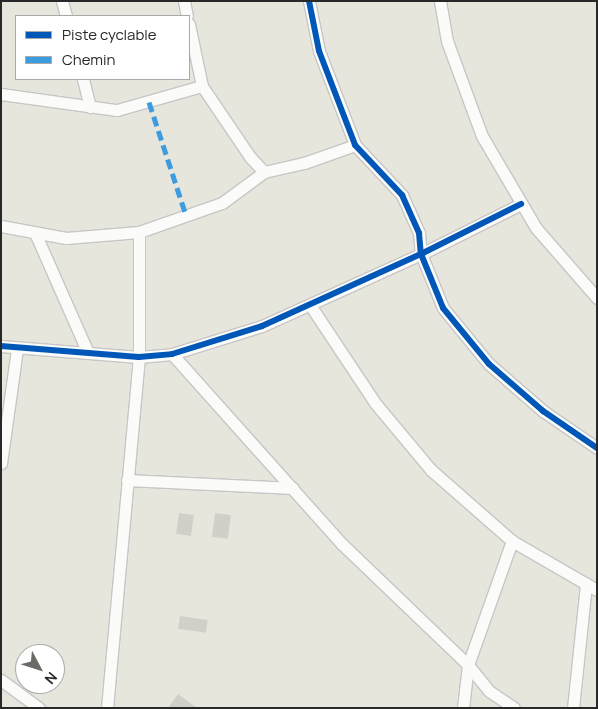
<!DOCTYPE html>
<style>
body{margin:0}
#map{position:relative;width:598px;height:709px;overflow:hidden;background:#e7e6dd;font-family:Manrope,sans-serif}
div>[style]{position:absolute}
.building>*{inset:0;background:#d0cfc8;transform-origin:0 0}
.roads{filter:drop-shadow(1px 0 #c7c6c6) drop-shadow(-1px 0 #c7c6c6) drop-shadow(0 1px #c7c6c6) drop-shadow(0 -1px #c7c6c6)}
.street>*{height:11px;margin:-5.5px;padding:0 5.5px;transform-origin:5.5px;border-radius:5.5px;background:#fbfbfa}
.quiet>*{height:5px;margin-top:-2.5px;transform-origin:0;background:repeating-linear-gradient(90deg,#3d9ce0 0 10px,transparent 0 15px)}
.cycleway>*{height:6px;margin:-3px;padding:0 3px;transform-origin:3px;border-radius:3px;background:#0057b8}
span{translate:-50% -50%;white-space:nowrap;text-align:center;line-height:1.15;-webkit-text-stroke:4px #fff;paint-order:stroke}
.frame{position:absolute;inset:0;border:2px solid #282828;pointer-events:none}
.legend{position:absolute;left:15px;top:15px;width:175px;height:65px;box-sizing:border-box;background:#fff;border:1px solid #a9a9a9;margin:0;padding:6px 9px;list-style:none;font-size:15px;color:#282828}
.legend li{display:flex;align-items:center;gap:10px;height:25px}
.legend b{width:25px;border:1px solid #a9a9a9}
.north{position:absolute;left:15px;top:644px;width:50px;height:50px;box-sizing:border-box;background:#fff;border:1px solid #a9a9a9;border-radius:50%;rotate:130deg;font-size:14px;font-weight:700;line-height:20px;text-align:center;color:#282828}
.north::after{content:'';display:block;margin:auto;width:18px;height:22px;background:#6b6a67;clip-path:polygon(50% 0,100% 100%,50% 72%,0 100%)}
</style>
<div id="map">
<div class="building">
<i style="left:179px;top:513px;width:15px;height:21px;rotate:8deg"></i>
<i style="left:215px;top:513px;width:16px;height:24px;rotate:7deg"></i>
<i style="left:180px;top:616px;width:28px;height:13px;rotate:8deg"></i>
<i style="clip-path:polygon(178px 694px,197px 708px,168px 708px)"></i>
</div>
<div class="roads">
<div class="street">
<i style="left:62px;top:1px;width:16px;rotate:75deg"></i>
<i style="left:184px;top:1px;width:15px;rotate:79deg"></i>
<i style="left:309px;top:1px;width:51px;rotate:78.7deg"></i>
<i style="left:319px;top:51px;width:101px;rotate:69deg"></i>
<i style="left:355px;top:145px;width:69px;rotate:46.8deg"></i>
<i style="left:402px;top:195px;width:42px;rotate:65.9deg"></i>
<i style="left:419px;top:233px;width:21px;rotate:85deg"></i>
<i style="left:421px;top:254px;width:58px;rotate:67.8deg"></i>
<i style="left:443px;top:308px;width:72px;rotate:50.6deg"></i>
<i style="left:489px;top:364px;width:72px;rotate:41deg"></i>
<i style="left:543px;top:411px;width:65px;rotate:34.4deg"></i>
<i style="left:440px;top:1px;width:41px;rotate:80.1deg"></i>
<i style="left:447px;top:41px;width:101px;rotate:69.8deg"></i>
<i style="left:482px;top:136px;width:107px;rotate:59.6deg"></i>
<i style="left:536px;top:228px;width:93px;rotate:48.9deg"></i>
<i style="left:189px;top:24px;width:63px;rotate:78.2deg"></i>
<i style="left:202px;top:86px;width:86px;rotate:55.9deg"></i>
<i style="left:250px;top:157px;width:21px;rotate:47deg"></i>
<i style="left:83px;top:79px;width:29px;rotate:76deg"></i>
<i style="left:1px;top:94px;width:117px;rotate:7.9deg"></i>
<i style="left:117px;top:110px;width:88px;rotate:-15.8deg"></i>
<i style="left:1px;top:226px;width:66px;rotate:10.5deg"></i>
<i style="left:66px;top:238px;width:73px;rotate:-4.7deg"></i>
<i style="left:139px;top:232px;width:88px;rotate:-19.3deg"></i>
<i style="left:222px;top:203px;width:52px;rotate:-36.4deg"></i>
<i style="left:264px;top:172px;width:41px;rotate:-12.7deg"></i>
<i style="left:304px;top:163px;width:54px;rotate:-19.4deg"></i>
<i style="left:36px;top:235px;width:129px;rotate:66.2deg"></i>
<i style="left:310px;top:305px;width:118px;rotate:56.4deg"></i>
<i style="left:375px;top:403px;width:87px;rotate:50.1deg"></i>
<i style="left:431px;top:470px;width:108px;rotate:41.2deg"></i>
<i style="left:512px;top:541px;width:98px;rotate:30deg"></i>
<i style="left:1px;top:346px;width:138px;rotate:4.6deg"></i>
<i style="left:139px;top:357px;width:33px;rotate:-5deg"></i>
<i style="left:172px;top:354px;width:94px;rotate:-17.3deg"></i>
<i style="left:262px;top:326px;width:175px;rotate:-24.4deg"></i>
<i style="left:421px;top:254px;width:112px;rotate:-26.6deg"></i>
<i style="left:172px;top:354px;width:255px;rotate:48.2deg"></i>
<i style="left:342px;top:544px;width:175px;rotate:43.8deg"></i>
<i style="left:468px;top:665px;width:33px;rotate:51deg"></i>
<i style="left:489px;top:691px;width:30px;rotate:34deg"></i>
<i style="left:1px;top:463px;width:115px;rotate:-82deg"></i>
<i style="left:127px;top:480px;width:166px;rotate:2.8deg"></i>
<i style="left:1px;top:680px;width:47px;rotate:36.4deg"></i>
<i style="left:107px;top:708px;width:352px;rotate:-84.8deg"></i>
<i style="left:139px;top:357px;width:125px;rotate:-90deg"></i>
<i style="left:463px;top:708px;width:43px;rotate:-83.4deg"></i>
<i style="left:468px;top:665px;width:132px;rotate:-70.5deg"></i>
<i style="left:573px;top:708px;width:125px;rotate:-84deg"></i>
</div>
</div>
<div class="quiet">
<i style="left:149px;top:102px;width:119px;rotate:71.9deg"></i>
</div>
<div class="cycleway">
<i style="left:309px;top:1px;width:51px;rotate:78.7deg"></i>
<i style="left:319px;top:51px;width:101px;rotate:69deg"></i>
<i style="left:355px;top:145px;width:69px;rotate:46.8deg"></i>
<i style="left:402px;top:195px;width:42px;rotate:65.9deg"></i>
<i style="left:419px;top:233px;width:21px;rotate:85deg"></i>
<i style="left:421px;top:254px;width:58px;rotate:67.8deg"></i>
<i style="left:443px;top:308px;width:72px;rotate:50.6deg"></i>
<i style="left:489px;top:364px;width:72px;rotate:41deg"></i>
<i style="left:543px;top:411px;width:65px;rotate:34.4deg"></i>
<i style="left:1px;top:346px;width:138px;rotate:4.6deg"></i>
<i style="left:139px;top:357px;width:33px;rotate:-5deg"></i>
<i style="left:172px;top:354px;width:94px;rotate:-17.3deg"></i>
<i style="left:262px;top:326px;width:175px;rotate:-24.4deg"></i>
<i style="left:421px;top:254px;width:112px;rotate:-26.6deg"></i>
</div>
<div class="frame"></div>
<ul class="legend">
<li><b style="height:6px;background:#0057b8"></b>Piste cyclable</li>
<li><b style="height:6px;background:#3d9ce0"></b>Chemin</li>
</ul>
<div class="north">N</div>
</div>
